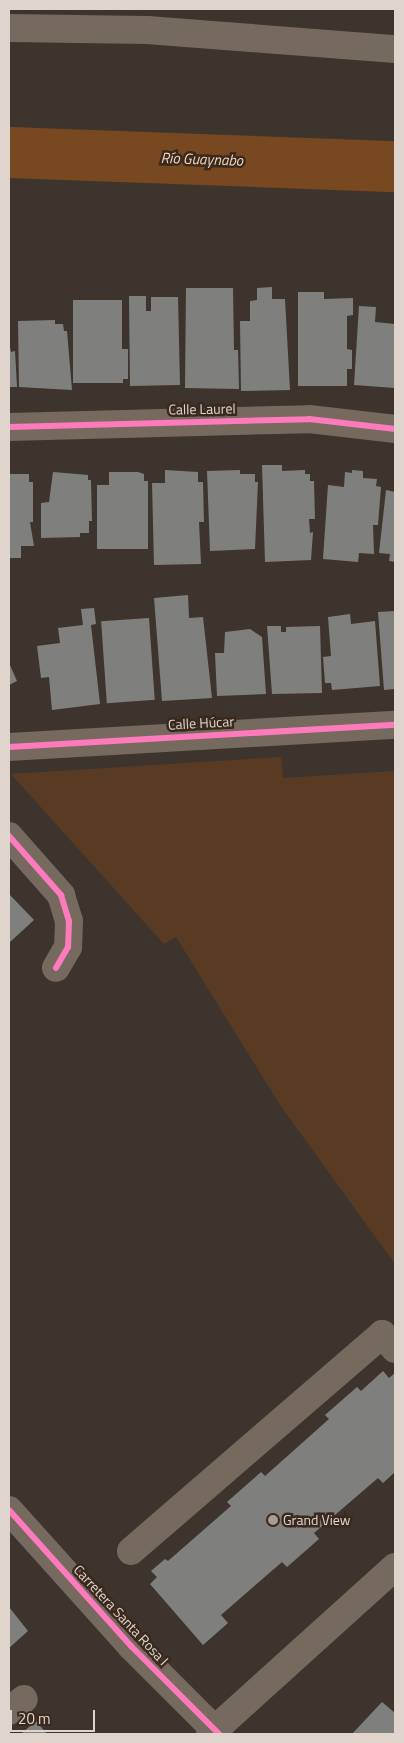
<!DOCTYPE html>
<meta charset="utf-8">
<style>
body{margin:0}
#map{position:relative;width:404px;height:1743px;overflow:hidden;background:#3e342e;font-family:"Titillium Web",sans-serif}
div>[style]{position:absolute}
.green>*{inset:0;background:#593b24}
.river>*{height:51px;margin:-25.5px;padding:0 25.5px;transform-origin:25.5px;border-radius:25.5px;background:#784820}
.building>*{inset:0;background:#7f807e;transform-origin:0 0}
.minor>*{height:28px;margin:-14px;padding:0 14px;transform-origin:14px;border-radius:14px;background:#76695e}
.cycleway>*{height:6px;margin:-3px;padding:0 3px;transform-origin:3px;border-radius:3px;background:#fd7abc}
.dots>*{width:14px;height:14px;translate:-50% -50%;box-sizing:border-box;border:2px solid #3a291d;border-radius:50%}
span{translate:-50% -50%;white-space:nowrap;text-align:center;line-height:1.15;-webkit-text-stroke:5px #3a291d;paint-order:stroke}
.street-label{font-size:14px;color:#e0d5cd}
.poi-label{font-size:14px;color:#e0d5cd}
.left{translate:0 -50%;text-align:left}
.water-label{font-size:15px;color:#f5d4bd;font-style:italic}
.frame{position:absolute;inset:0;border:10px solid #e0d5cd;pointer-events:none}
.scale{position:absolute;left:10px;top:1710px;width:85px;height:22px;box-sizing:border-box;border:2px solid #e0d5cd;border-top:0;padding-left:6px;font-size:15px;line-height:18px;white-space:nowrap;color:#e0d5cd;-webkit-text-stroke:4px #3a291d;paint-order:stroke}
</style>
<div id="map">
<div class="green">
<i style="clip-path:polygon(281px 757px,283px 778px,395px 771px,395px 1264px,280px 1105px,176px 937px,164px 944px,11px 774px)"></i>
</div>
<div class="river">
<i style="left:9px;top:152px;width:386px;rotate:2.1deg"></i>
</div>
<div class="building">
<i style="clip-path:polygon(272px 287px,272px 299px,285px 299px,290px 390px,241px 391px,240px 321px,250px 321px,250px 301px,257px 300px,257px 288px)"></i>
<i style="clip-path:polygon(186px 288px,233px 288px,234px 350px,238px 350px,239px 389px,185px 388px)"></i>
<i style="clip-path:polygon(298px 292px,324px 292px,324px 299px,353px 298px,353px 315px,347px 316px,347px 349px,352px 350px,352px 369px,347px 369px,347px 386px,298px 386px)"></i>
<i style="clip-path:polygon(129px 296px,146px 296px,146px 311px,151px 311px,151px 297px,178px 297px,180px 385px,130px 386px)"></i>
<i style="clip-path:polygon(73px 300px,122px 300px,122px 349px,128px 349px,128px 379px,123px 379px,123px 383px,73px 383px)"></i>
<i style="clip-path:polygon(359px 306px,376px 307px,375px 322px,395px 324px,395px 388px,354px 385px)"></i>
<i style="clip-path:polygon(55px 320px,55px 324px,63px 324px,64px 331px,67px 331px,72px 390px,19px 387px,18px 321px)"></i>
<i style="clip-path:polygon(9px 342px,11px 352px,15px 351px,17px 387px,9px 387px)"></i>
<i style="clip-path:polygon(262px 465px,282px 465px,282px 471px,305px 470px,305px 474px,310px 474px,310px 481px,314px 481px,315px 519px,309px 519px,310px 533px,313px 532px,311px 560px,265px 562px)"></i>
<i style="clip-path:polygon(165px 470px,198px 472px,198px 482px,203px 482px,204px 522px,199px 522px,201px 564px,154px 565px,152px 483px,165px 483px)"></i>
<i style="clip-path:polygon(240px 470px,240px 474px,255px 474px,255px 482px,258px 482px,255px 549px,210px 551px,207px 471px)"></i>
<i style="clip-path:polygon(352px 470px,363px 471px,363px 478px,377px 479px,376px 486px,381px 487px,378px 525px,373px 525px,374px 554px,359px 553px,358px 562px,323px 559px,328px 485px,344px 487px,345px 472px,352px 473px)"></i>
<i style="clip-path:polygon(53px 472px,88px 475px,88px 480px,91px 480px,92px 521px,89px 521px,89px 533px,80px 533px,80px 537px,41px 538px,41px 503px,49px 502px)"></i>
<i style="clip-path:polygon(109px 472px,138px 472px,144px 474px,144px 481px,148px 481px,148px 549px,97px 549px,97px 485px,109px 485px)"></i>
<i style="clip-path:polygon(9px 474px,29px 474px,29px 482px,33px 482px,33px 522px,30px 522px,34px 546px,21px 546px,21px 558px,9px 558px)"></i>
<i style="clip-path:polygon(386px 490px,395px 492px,395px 562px,389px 561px,390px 554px,379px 553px)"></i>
<i style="clip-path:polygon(188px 595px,189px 618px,203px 617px,212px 698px,162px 701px,154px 598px)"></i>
<i style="clip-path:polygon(94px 608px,96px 624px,91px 625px,100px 704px,52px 710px,49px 677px,41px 678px,37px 646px,60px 643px,58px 628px,83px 625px,81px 609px)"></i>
<i style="clip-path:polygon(395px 611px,395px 689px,384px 690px,378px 612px)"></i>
<i style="clip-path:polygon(350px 614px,351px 624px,375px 621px,380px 686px,332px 690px,331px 683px,325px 683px,323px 657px,331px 656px,328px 617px)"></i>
<i style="left:149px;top:618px;width:82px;height:48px;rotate:86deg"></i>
<i style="clip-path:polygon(267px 626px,281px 626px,281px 632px,286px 632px,286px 627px,320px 626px,322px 693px,272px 694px)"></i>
<i style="clip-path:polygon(250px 629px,262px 637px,266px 694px,217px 696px,215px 653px,224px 653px,225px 632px)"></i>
<i style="clip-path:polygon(9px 663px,17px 681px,9px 685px,9px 690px)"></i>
<i style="clip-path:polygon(9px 894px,34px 920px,9px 943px)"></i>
<i style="clip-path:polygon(383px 1371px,389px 1378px,395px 1373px,395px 1472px,383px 1483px,378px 1478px,314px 1533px,319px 1539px,287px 1567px,282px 1562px,221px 1615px,228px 1623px,203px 1645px,150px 1584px,157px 1577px,151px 1571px,165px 1559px,168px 1561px,231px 1506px,227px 1502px,261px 1472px,265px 1476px,329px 1419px,325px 1415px,357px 1387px,361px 1391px)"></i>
<i style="clip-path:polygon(9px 1607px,28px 1631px,9px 1648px)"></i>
<i style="clip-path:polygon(382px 1702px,395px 1713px,395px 1734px,352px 1734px)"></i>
<i style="clip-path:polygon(36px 1721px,47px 1734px,21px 1734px)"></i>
</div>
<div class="minor">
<i style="left:9px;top:28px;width:138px;rotate:0.8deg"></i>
<i style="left:147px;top:30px;width:249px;rotate:4.4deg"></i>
<i style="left:9px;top:427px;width:300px;rotate:-1.5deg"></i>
<i style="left:309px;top:419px;width:87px;rotate:6.6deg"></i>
<i style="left:9px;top:747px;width:387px;rotate:-3.3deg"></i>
<i style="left:9px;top:836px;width:79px;rotate:48.6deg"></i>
<i style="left:61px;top:895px;width:27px;rotate:73deg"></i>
<i style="left:69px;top:921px;width:26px;rotate:92deg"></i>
<i style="left:68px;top:947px;width:24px;rotate:120deg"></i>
<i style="left:9px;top:1510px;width:183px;rotate:48.1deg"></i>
<i style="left:131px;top:1646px;width:124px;rotate:45deg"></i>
<i style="left:131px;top:1551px;width:332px;rotate:-40.8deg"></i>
<i style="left:382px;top:1334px;width:20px;rotate:49deg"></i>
<i style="left:9px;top:1711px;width:19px;rotate:-39deg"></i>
<i style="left:210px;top:1734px;width:249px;rotate:-42.1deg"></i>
</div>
<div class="cycleway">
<i style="left:9px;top:427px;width:300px;rotate:-1.5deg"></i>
<i style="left:309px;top:419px;width:87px;rotate:6.6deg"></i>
<i style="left:9px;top:747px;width:387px;rotate:-3.3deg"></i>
<i style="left:9px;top:836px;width:79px;rotate:48.6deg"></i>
<i style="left:61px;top:895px;width:27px;rotate:73deg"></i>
<i style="left:69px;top:921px;width:26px;rotate:92deg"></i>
<i style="left:68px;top:947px;width:24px;rotate:120deg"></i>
<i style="left:9px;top:1510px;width:183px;rotate:48.1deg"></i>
<i style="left:131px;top:1646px;width:124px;rotate:45deg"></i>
</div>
<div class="dots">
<i style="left:273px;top:1520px;background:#a79d95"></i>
</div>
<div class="street-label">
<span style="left:202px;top:409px;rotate:-1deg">Calle Laurel</span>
<span style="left:201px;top:723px;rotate:-3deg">Calle Húcar</span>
<span style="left:121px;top:1615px;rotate:47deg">Carretera Santa Rosa I</span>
</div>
<div class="poi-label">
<span class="left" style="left:283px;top:1520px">Grand View</span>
</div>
<div class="water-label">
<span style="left:202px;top:159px;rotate:2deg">Río Guaynabo</span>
</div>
<div class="frame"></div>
<div class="scale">20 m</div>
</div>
